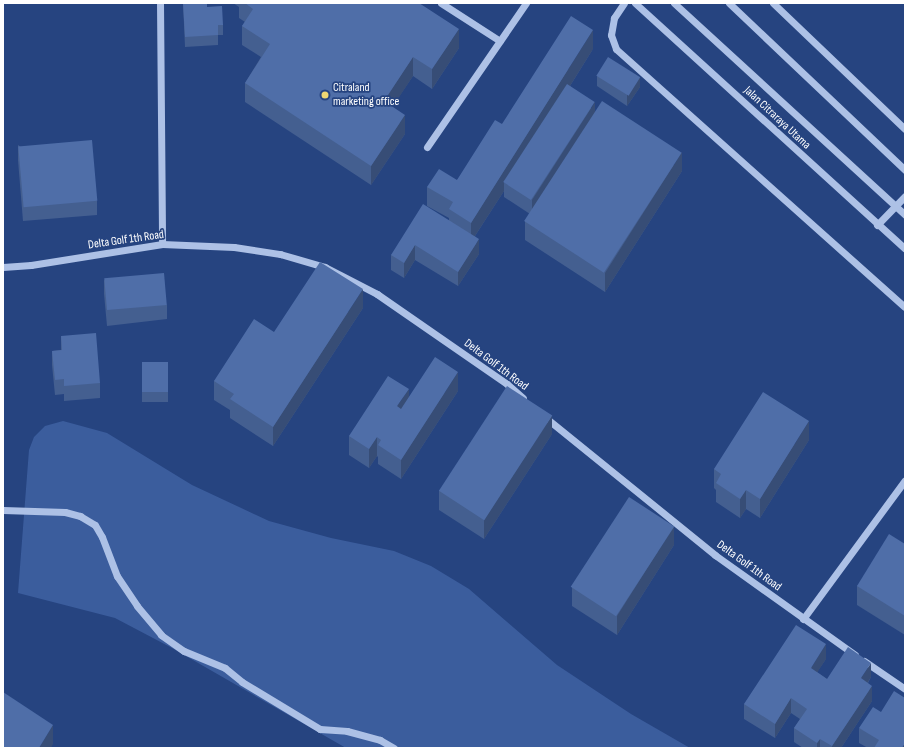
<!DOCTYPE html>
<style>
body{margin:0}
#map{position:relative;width:908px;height:751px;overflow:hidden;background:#264480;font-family:"Sofia Sans Condensed",sans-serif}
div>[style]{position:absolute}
.green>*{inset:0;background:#3b5d9d}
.minor>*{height:7px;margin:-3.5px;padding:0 3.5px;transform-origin:3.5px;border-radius:3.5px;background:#adc1e6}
.wall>*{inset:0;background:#445f90;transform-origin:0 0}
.shaded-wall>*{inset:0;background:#374d76}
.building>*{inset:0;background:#4f6ea8;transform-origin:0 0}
.dots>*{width:11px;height:11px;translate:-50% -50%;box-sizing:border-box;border:2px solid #264480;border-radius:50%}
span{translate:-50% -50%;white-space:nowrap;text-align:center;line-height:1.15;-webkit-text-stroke:3.5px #264480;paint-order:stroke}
.poi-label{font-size:12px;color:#fff}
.left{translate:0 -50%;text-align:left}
.street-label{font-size:12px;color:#fff}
.frame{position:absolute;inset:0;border:4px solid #fff;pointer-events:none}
</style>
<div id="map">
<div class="green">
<i style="clip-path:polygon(63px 421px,107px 433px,192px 485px,269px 521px,331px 538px,394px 551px,431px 566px,469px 589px,557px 665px,631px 714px,690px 748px,346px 748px,172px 648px,115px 618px,18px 593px,29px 450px,34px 437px,45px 426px)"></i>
</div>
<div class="minor">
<i style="left:160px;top:3px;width:241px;rotate:89.5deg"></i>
<i style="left:441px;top:3px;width:70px;rotate:32.8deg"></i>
<i style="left:624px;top:3px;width:18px;rotate:124deg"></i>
<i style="left:614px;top:18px;width:17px;rotate:100deg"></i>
<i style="left:611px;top:35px;width:15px;rotate:70deg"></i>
<i style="left:616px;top:49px;width:387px;rotate:41.8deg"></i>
<i style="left:635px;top:3px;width:365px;rotate:42.3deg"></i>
<i style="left:674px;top:3px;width:314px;rotate:42.5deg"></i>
<i style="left:729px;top:3px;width:243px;rotate:43.5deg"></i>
<i style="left:773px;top:3px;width:182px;rotate:43.7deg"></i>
<i style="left:427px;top:147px;width:175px;rotate:-55.5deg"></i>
<i style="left:877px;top:225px;width:40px;rotate:-46deg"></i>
<i style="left:3px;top:267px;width:28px;rotate:-4deg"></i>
<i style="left:31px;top:265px;width:133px;rotate:-9.1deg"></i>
<i style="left:162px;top:244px;width:72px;rotate:2.4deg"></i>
<i style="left:234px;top:247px;width:47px;rotate:8.7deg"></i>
<i style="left:280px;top:254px;width:47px;rotate:16.1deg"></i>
<i style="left:325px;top:267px;width:59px;rotate:27.4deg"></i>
<i style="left:377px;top:294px;width:158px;rotate:34.7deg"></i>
<i style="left:507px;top:384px;width:21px;rotate:41deg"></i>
<i style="left:546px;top:418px;width:218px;rotate:39deg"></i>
<i style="left:715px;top:555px;width:172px;rotate:35.5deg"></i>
<i style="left:3px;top:510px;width:62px;rotate:1.8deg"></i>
<i style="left:65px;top:512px;width:16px;rotate:15deg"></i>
<i style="left:80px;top:516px;width:17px;rotate:31deg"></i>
<i style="left:95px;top:525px;width:14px;rotate:60deg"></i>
<i style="left:102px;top:537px;width:42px;rotate:69deg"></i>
<i style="left:117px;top:576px;width:36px;rotate:56deg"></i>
<i style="left:137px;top:606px;width:38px;rotate:50deg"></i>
<i style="left:161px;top:635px;width:28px;rotate:35deg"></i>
<i style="left:184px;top:651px;width:44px;rotate:22.5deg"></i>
<i style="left:225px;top:668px;width:22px;rotate:39deg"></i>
<i style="left:242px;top:682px;width:91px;rotate:31.1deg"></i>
<i style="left:320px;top:729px;width:27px;rotate:4deg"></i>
<i style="left:347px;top:731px;width:34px;rotate:15deg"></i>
<i style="left:380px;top:740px;width:16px;rotate:30deg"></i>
<i style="left:803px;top:619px;width:172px;rotate:-53.7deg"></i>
<i style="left:864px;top:661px;width:50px;rotate:34.3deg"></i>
</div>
<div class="wall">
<i style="clip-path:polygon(183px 3px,207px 7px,223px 25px,223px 35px,218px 35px,218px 45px,185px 47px)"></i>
<i style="clip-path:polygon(233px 3px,419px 3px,459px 48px,432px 89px,413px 76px,392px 107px,405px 134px,371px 185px,245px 102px,245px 83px,261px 57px,242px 45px,242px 26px,245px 22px,239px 18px,239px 7px)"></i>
<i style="clip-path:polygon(593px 49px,570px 86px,595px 112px,682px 171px,605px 292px,525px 240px,525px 221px,530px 214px,504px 197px,504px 191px,475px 236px,479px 254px,458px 286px,415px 260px,404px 278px,391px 270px,391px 255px,449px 220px,449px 218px,427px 206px,427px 187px,457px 180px,502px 124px)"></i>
<i style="clip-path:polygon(597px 76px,640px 87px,627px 106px,597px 86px)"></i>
<i style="clip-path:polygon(18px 145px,97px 201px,97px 215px,23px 221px,18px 160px)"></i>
<i style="clip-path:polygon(104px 280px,167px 305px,167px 319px,107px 326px,104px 294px)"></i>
<i style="clip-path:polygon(363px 308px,273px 446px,230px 418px,230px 410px,214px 400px,214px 381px,274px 332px)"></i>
<i style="clip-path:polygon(61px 336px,100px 383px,100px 398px,64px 401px,64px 394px,55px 395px,52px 365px,52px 351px,61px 350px)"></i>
<i style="left:142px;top:362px;width:26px;height:40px"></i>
<i style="clip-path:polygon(458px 391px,401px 479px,378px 464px,378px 457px,377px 456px,369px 468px,349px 455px,349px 436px,409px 397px)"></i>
<i style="clip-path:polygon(552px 434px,484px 539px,439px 510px,439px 491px)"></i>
<i style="clip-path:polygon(809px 440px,760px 518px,746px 509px,740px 518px,716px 502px,716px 490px,714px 488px,714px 469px)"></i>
<i style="clip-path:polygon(905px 544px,905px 635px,857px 605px,857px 586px)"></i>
<i style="clip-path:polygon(674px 545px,617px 635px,572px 606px,572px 587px)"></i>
<i style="clip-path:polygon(826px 659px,817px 672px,827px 679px,871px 677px,868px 683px,872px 701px,841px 748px,803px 748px,794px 742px,794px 728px,800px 719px,791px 713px,775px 738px,744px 719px,744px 704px)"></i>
<i style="clip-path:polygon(859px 728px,905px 748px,868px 748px,859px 743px)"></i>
</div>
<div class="shaded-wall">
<i style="clip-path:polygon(459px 29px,459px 48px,432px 89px,432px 69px)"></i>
<i style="clip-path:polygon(593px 30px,593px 49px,508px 185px,504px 182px,504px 191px,471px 242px,471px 223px)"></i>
<i style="clip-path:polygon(413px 57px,413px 76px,384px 120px,384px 101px)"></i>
<i style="clip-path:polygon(640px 77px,640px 87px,627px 106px,627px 95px)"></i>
<i style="clip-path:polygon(595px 102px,595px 117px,532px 215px,532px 200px)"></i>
<i style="clip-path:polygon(405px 115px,405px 134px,371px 185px,371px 166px)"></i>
<i style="clip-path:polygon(682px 152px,682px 171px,605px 292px,605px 273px)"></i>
<i style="clip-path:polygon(479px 239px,479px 254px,458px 286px,458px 272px)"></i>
<i style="clip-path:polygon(415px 245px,415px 260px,404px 278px,404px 263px)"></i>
<i style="clip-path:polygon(363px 289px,363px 308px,273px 446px,273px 427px)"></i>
<i style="clip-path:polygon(458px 372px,458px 391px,401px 479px,401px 460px)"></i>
<i style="clip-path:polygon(409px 389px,409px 408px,397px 425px,397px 406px)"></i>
<i style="clip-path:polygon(552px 415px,552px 434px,484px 539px,484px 520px)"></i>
<i style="clip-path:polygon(809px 421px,809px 440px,760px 518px,760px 499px)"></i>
<i style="clip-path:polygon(377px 437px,377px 456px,369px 468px,369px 449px)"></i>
<i style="clip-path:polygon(746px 490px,746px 509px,740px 518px,740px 499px)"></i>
<i style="clip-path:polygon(674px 526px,674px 545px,617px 635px,617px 616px)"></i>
<i style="clip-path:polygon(826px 644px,826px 659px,811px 682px,811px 668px)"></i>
<i style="clip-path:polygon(871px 663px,871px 677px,861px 693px,861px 678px)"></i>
<i style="clip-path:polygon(872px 686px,872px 701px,841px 748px,832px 748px,832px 746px)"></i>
<i style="clip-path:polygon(791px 698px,791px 713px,775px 738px,775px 724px)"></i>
<i style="clip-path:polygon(53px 725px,53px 744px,51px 748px,39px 748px)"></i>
<i style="clip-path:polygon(820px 739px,820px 748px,817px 748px,817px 743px)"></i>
<i style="clip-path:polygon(905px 743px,905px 748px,902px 748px)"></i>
</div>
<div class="building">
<i style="clip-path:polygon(183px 3px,207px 3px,207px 7px,222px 6px,223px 25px,218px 25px,218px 35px,185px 37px)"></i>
<i style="clip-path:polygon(245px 3px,419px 3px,459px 29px,432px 69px,413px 57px,384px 101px,405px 115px,371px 166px,245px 83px,270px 44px,242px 26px,253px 9px)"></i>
<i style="clip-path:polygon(571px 16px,593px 30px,471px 223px,449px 209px,453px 202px,427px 187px,439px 169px,457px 180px,495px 120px,502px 124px)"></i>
<i style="left:608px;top:57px;width:38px;height:22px;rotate:32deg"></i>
<i style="left:567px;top:84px;width:33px;height:117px;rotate:33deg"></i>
<i style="left:602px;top:101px;width:95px;height:143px;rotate:33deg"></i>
<i style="left:92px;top:140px;width:61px;height:74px;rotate:85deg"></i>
<i style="clip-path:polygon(423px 204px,479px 239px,458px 272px,415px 245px,404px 263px,391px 255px)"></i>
<i style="clip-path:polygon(320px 262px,363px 289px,273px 427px,230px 399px,234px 394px,214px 381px,254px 319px,274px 332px)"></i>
<i style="left:164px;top:273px;width:32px;height:60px;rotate:85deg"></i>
<i style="clip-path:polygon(96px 333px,100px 383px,64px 386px,64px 379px,55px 380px,52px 351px,62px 350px,61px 336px)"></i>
<i style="clip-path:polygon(435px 357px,458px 372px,401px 460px,378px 445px,381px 440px,377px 437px,369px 449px,349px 436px,388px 376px,409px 389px,397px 406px,401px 409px)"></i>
<i style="left:142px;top:362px;width:26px;height:30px"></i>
<i style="left:507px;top:386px;width:54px;height:125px;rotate:33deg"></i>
<i style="clip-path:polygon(763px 392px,809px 421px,760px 499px,746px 490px,740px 499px,716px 483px,721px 474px,714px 469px)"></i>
<i style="left:629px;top:497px;width:54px;height:107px;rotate:33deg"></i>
<i style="clip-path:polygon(889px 534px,905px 544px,905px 616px,857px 586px)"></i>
<i style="clip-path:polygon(796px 625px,826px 644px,811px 668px,827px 679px,848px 647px,871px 663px,861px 678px,872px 686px,832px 746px,820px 739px,817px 743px,794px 728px,807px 709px,791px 698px,775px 724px,744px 704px)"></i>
<i style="clip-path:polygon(894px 691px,905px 698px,905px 743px,902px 748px,874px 748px,879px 740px,859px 728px,873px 707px,881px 712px)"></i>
<i style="clip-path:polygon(3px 692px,53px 725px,39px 748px,3px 748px)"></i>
</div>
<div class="dots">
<i style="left:325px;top:95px;background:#eed773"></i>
</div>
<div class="poi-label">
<span class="left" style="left:333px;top:95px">Citraland<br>marketing office</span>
</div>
<div class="street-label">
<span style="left:777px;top:118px;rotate:43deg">Jalan Citraraya Utama</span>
<span style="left:126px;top:240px;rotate:-8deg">Delta Golf 1th Road</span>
<span style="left:496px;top:365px;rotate:37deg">Delta Golf 1th Road</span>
<span style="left:749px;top:566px;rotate:36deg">Delta Golf 1th Road</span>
</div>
<div class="frame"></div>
</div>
